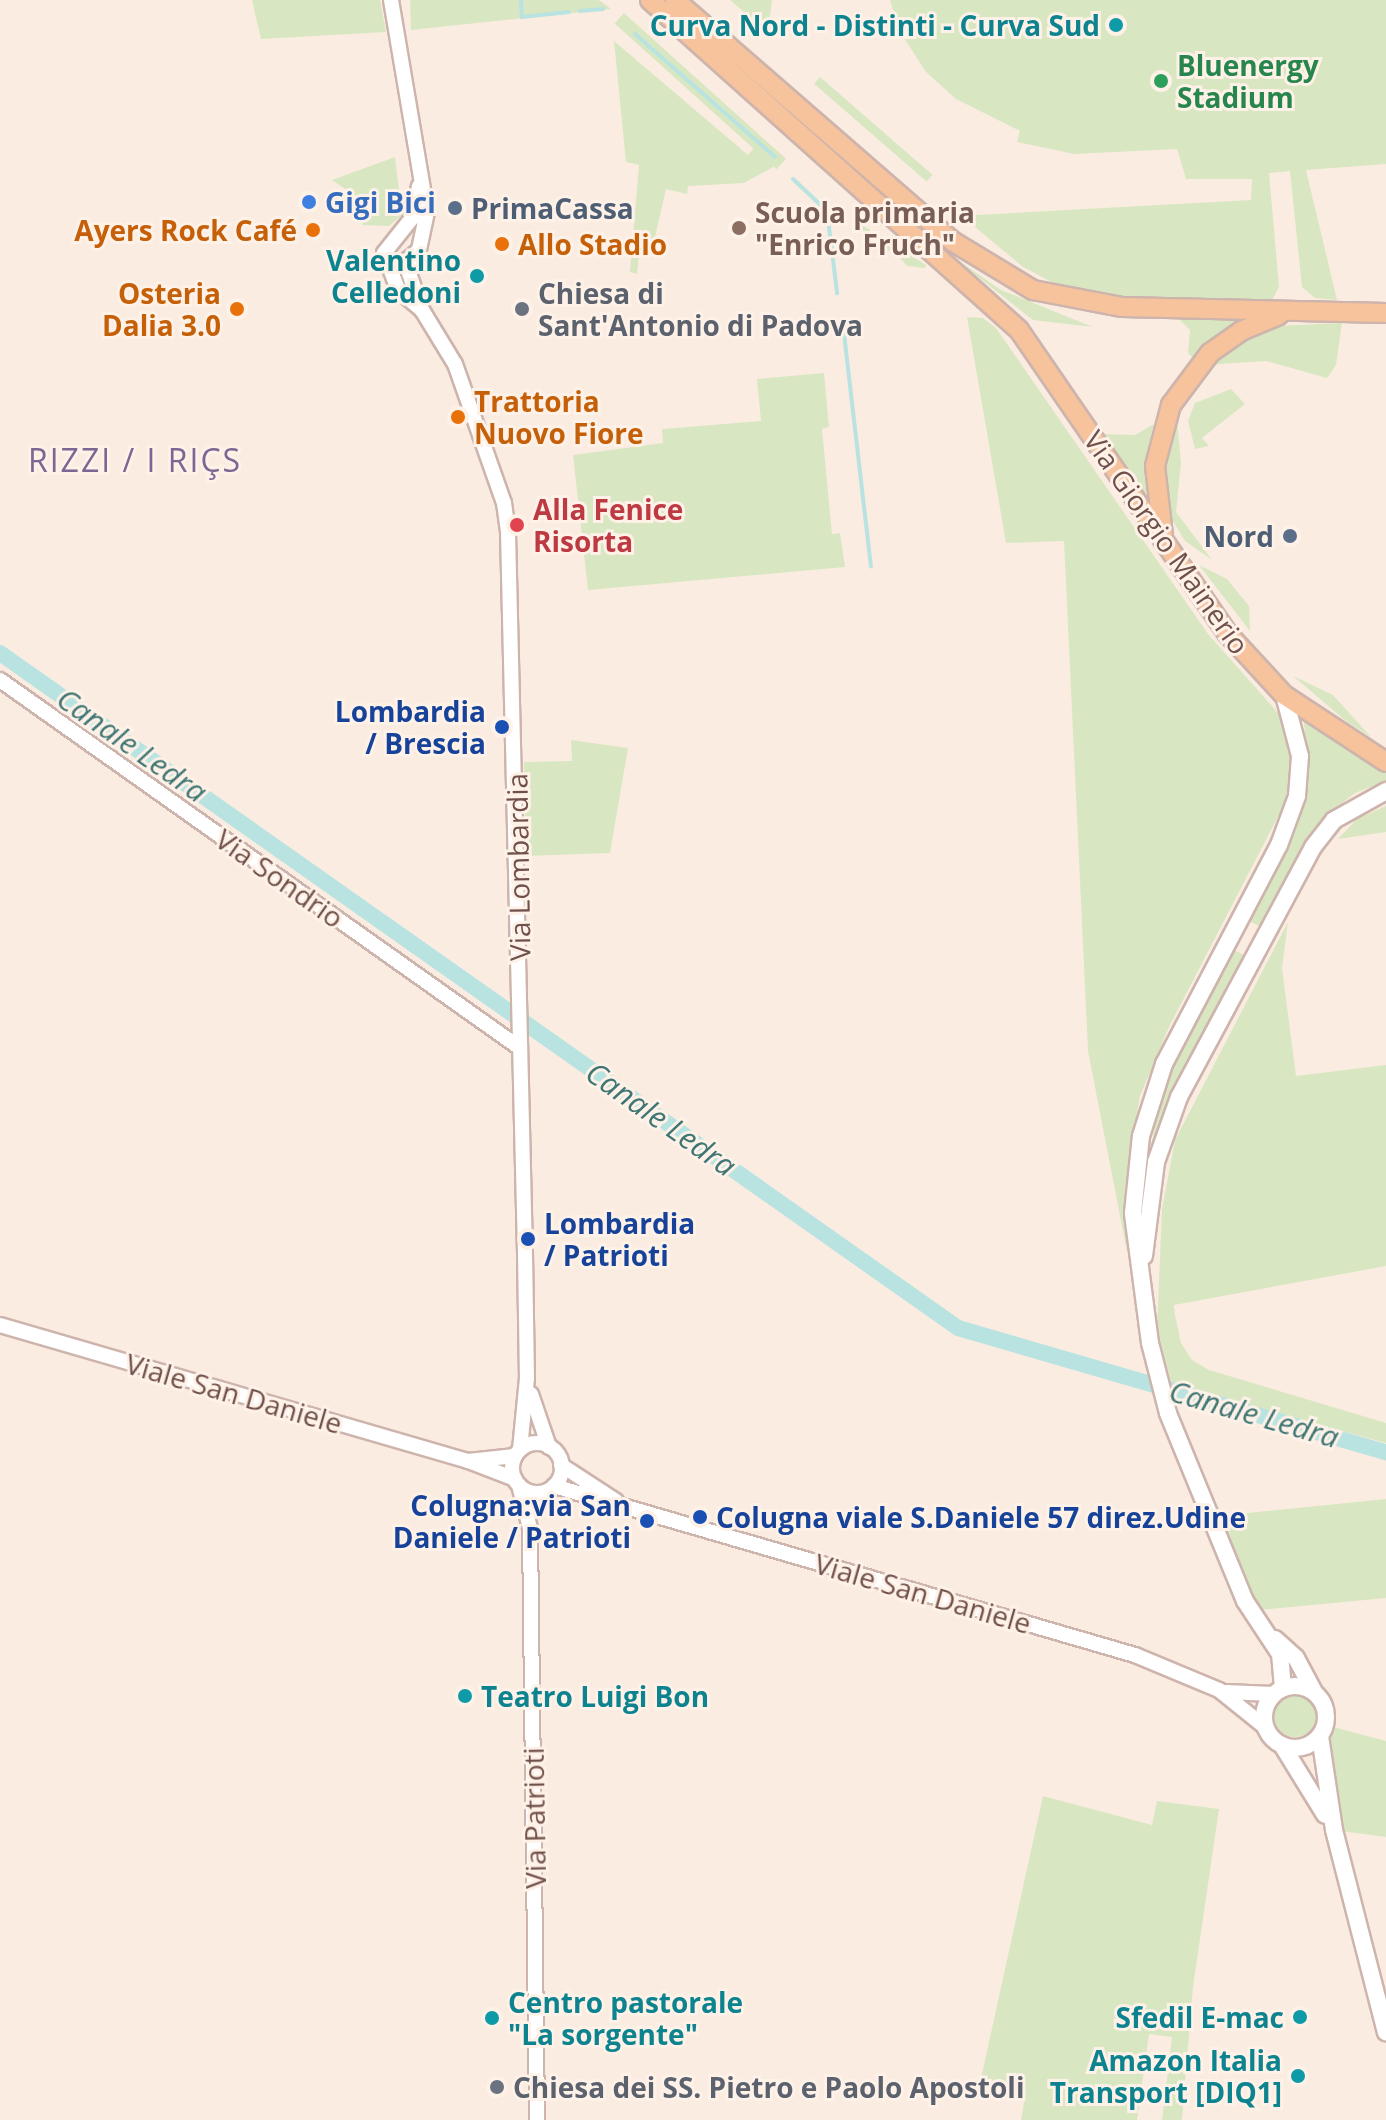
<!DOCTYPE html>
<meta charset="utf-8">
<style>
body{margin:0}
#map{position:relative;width:1386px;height:2120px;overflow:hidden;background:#fbece2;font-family:"Open Sans",sans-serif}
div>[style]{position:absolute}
.green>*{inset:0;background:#d8e7c1;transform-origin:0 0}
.round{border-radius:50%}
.stream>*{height:4px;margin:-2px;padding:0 2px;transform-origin:2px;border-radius:2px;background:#b8e3e0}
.canal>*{height:16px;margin:-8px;padding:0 8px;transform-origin:8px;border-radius:8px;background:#b8e3e0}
.roads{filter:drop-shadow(2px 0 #cdb4ac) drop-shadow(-2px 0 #cdb4ac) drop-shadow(0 2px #cdb4ac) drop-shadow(0 -2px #cdb4ac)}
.tertiary>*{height:14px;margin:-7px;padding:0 7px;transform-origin:7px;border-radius:7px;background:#fff}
.tertiary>.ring{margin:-7px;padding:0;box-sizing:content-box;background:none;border:14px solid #fff;border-radius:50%}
.secondary>*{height:16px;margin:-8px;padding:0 8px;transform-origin:8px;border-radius:8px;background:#fff}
.secondary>.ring{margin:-8px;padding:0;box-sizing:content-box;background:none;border:16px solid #fff;border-radius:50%}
.primary>*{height:18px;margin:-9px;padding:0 9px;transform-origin:9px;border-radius:9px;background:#f6c39d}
.dots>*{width:22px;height:22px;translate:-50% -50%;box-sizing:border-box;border:4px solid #fef1e7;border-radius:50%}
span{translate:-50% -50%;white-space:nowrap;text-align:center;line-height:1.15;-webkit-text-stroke:6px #fef1e7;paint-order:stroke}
.culture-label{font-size:28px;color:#0d838f;font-weight:700}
.right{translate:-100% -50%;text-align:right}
.left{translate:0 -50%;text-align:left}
.leisure-label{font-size:28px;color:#27864d;font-weight:700}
.shop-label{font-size:28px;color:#366cbe;font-weight:700}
.service-label{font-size:28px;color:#4e5e75;font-weight:700}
.education-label{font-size:28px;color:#785e54;font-weight:700}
.food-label{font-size:28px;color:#c56008;font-weight:700}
.worship-label{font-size:28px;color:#5b616d;font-weight:700}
.health-label{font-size:28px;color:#be3a42;font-weight:700}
.street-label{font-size:28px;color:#70504a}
.transit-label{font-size:28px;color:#164399;font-weight:700}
.water-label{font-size:30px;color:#3f7674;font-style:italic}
.quarter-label{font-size:32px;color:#7b6694;letter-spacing:2px}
</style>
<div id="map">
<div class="green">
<i style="clip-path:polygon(252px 0,380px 0,386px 32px,261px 39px)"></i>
<i style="clip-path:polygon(410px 0,599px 0,611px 9px,411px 30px)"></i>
<i style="clip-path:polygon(730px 0,772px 0,768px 33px)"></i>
<i style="clip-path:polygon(890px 0,1386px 0,1386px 164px,1306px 170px,1337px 300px,1315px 298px,1302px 287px,1290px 171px,1269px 173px,1279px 287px,1271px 302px,1109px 297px,1061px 287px,1023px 267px,969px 222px,976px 215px,1251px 200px,1252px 179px,1186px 179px,1177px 149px,1074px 154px,1017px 142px,1020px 131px,956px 99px,926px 72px,900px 32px)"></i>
<i style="left:624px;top:13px;width:218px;height:14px;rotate:42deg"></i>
<i style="clip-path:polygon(614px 41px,748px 155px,754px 148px,775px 166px,744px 183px,688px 186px,687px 194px,666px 189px,652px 250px,640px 247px,637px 274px,630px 272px,639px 165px,626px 162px)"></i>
<i style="left:820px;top:77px;width:149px;height:9px;rotate:41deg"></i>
<i style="clip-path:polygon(395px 157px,399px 190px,406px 195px,402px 215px,389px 226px,362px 225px,361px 200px,332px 180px)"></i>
<i style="clip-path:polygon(862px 225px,926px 265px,925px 268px,907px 266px,894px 251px,866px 250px)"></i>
<i style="clip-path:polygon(946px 252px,1001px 290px,1093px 327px,1033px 320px)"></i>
<i style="clip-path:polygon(967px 317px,983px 318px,996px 328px,1208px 634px,1279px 714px,1288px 735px,1291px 772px,1284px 805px,1169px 1027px,1140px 1096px,1125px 1188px,1127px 1252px,1088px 1051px,1064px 541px,1006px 543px)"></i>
<i style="clip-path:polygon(1177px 317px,1250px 319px,1194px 359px,1188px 353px,1190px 330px)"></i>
<i style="clip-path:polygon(1342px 323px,1336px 365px,1327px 378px,1266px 361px,1204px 365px,1246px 338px,1275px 326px)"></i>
<i style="clip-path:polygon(824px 373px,829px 427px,822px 429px,832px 534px,840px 533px,845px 567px,588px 590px,573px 455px,663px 443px,662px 429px,761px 421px,757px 379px)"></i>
<i style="clip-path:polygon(1231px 389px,1245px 404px,1202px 438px,1209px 446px,1195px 449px,1188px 421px,1195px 403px)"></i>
<i style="clip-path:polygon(1177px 420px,1181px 463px,1176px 512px,1212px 560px,1185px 541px,1170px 516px,1164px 454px)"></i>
<i style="clip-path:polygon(1154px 424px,1147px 453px,1149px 509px,1097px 434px,1135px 435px)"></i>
<i style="clip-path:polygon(1199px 565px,1227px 579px,1249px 606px,1250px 631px)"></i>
<i style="clip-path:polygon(1293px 676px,1333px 695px,1371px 737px,1346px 721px)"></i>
<i style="clip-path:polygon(1304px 721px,1386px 772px,1386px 781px,1355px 793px,1323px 818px,1261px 927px,1247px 920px,1293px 831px,1308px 790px)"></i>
<i style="clip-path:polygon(571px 740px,628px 748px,610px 853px,526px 856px,524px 762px,572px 761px)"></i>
<i style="clip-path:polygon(1386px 806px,1386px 832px,1338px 839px,1357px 819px)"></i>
<i style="clip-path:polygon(1288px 922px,1282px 968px,1296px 1076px,1386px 1065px,1386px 1266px,1174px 1305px,1175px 1315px,1181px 1343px,1192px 1360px,1209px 1370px,1386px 1423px,1386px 1443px,1172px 1385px,1157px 1329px,1162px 1209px,1175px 1140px)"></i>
<i style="clip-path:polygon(1234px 950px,1244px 955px,1173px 1090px,1145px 1175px,1164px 1083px)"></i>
<i style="clip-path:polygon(1386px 1499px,1386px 1598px,1258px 1610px,1218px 1516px)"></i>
<i class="round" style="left:1274px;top:1695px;width:42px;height:42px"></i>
<i style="clip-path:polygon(1333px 1727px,1386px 1741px,1386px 1837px,1341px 1831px,1328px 1756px)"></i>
<i style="clip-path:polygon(1043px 1796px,1152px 1825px,1157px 1801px,1219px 1809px,1193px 1987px,1182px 2120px,1162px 2120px,1172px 2037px,1149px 2034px,1137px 2120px,1021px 2120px,1026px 2091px,980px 2083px)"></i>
</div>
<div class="stream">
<i style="left:521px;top:0;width:17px;rotate:87deg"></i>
<i style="left:522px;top:17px;width:47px;rotate:-6.1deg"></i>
<i style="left:580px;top:11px;width:23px;rotate:-5deg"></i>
<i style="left:635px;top:34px;width:186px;rotate:41.3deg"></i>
<i style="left:793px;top:179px;width:47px;rotate:43.3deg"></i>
<i style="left:827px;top:211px;width:83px;rotate:83deg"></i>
<i style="left:843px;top:325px;width:243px;rotate:83.4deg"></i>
</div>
<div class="canal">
<i style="left:0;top:653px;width:1172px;rotate:35.17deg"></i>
<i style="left:958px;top:1328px;width:446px;rotate:16.2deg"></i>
</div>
<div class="roads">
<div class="tertiary">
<i style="left:391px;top:0;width:215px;rotate:80.4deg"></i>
<i style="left:427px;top:212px;width:48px;rotate:102deg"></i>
<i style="left:419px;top:186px;width:33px;rotate:102deg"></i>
<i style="left:412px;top:218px;width:45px;rotate:128.7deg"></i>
<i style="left:384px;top:253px;width:40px;rotate:69deg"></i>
<i style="left:398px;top:290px;width:31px;rotate:40deg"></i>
<i style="left:419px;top:250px;width:16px;rotate:140deg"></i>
<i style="left:407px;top:260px;width:13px;rotate:81deg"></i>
<i style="left:409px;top:273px;width:39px;rotate:71deg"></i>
<i style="left:422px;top:310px;width:63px;rotate:58.6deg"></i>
<i style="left:455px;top:364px;width:147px;rotate:70.6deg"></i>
<i style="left:504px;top:503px;width:29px;rotate:82deg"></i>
<i style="left:508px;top:532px;width:721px;rotate:88.65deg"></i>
<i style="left:525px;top:1253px;width:125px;rotate:89.1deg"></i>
<i style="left:527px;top:1378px;width:72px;rotate:95.6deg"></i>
<i style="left:0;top:680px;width:637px;rotate:35.29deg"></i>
<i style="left:0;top:1325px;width:487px;rotate:16.2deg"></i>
<i style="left:531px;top:1394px;width:56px;rotate:71.2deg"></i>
<i class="ring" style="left:512px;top:1443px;width:36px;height:36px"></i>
<i style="left:561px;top:1465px;width:66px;rotate:33.2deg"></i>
<i style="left:515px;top:1479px;width:50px;rotate:-159deg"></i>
<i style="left:468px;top:1461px;width:47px;rotate:-6.1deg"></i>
<i style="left:519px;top:1485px;width:44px;rotate:75.7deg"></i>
<i style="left:530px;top:1528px;width:592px;rotate:89.32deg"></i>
<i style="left:554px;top:1486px;width:605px;rotate:16.22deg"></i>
<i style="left:1135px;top:1655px;width:91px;rotate:22.6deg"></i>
<i style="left:1219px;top:1690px;width:59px;rotate:38.8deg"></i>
<i style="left:1226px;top:1692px;width:47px;rotate:2.4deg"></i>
</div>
<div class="secondary">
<i style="left:1144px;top:1256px;width:95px;rotate:-82.7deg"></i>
<i style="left:1156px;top:1162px;width:69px;rotate:-70.5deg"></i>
<i style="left:1179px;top:1097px;width:284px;rotate:-61.8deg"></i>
<i style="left:1313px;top:847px;width:34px;rotate:-52deg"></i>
<i style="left:1334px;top:820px;width:60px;rotate:-29.1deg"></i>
<i style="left:1275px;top:1639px;width:28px;rotate:42deg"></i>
<i style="left:1296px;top:1658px;width:38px;rotate:62deg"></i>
<i class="ring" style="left:1264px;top:1686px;width:46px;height:46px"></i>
<i style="left:1283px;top:1688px;width:34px;rotate:-95deg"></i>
<i style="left:1280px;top:1654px;width:64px;rotate:-123.4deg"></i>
<i style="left:1245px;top:1601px;width:203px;rotate:-112.3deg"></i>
<i style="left:1168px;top:1413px;width:72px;rotate:-104.4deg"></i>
<i style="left:1150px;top:1343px;width:131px;rotate:-97.5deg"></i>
<i style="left:1133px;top:1213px;width:77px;rotate:-84.1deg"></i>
<i style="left:1141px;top:1136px;width:76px;rotate:-72.3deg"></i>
<i style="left:1164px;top:1064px;width:247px;rotate:-62.3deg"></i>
<i style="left:1279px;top:845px;width:52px;rotate:-69.8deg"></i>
<i style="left:1297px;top:796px;width:40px;rotate:-85.7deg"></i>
<i style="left:1300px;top:756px;width:63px;rotate:-104.7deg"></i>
<i style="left:1320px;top:1736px;width:95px;rotate:81.5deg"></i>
<i style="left:1334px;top:1830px;width:209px;rotate:75.6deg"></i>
<i style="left:1282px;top:1745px;width:82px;rotate:58.4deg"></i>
</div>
<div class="primary">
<i style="left:650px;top:0;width:495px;rotate:41.8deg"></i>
<i style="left:1019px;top:330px;width:368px;rotate:55.5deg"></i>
<i style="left:1227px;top:633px;width:84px;rotate:47.4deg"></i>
<i style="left:1284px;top:695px;width:122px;rotate:33.3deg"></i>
<i style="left:675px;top:0;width:367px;rotate:41deg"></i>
<i style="left:952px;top:241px;width:95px;rotate:31.2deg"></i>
<i style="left:1033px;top:290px;width:91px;rotate:10.8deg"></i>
<i style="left:1122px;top:307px;width:264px;rotate:1.3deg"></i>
<i style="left:1163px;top:535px;width:69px;rotate:-96.6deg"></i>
<i style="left:1155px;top:466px;width:63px;rotate:-75.3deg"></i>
<i style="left:1171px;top:405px;width:65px;rotate:-53.1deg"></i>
<i style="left:1210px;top:353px;width:38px;rotate:-35deg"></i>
<i style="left:1241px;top:331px;width:41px;rotate:-22.8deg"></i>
</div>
</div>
<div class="dots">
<i style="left:1116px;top:25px;background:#0f9aa8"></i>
<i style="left:1161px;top:81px;background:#2e9e5b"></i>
<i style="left:309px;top:202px;background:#3f7fe0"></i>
<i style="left:455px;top:208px;background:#5c6f8a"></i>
<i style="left:739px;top:228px;background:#8d6e63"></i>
<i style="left:313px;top:230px;background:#e8710a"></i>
<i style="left:502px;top:244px;background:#e8710a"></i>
<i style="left:477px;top:276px;background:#0f9aa8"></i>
<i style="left:237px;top:309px;background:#e8710a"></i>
<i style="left:522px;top:309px;background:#6b7280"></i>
<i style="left:458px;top:417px;background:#e8710a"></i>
<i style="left:517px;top:525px;background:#e0444e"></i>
<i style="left:1290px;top:536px;background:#5c6f8a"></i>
<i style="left:502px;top:727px;background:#1a4fb4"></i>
<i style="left:528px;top:1239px;background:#1a4fb4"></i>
<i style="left:700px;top:1517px;background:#1a4fb4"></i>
<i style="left:647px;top:1521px;background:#1a4fb4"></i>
<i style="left:465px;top:1696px;background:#0f9aa8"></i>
<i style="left:1300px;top:2017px;background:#0f9aa8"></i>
<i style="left:492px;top:2018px;background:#0f9aa8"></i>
<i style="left:1298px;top:2076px;background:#0f9aa8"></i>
<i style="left:497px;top:2087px;background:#6b7280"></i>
</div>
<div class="culture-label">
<span class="right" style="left:1100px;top:25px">Curva Nord - Distinti - Curva Sud</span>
<span class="right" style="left:461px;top:276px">Valentino<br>Celledoni</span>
<span class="left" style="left:481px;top:1696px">Teatro Luigi Bon</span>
<span class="left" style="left:508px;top:2018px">Centro pastorale<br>"La sorgente"</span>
<span class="right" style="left:1284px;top:2017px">Sfedil E-mac</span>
<span class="right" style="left:1282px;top:2076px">Amazon Italia<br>Transport [DIQ1]</span>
</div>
<div class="leisure-label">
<span class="left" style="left:1177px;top:81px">Bluenergy<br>Stadium</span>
</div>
<div class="shop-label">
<span class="left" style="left:325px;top:202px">Gigi Bici</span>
</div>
<div class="service-label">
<span class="left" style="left:471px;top:208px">PrimaCassa</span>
<span class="right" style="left:1274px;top:536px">Nord</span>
</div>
<div class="education-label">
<span class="left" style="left:755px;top:228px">Scuola primaria<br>"Enrico Fruch"</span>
</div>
<div class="food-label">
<span class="right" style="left:297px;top:230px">Ayers Rock Café</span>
<span class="left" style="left:518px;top:244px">Allo Stadio</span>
<span class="right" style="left:221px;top:309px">Osteria<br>Dalia 3.0</span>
<span class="left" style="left:474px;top:417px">Trattoria<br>Nuovo Fiore</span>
</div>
<div class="worship-label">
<span class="left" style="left:538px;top:309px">Chiesa di<br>Sant'Antonio di Padova</span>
<span class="left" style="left:513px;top:2087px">Chiesa dei SS. Pietro e Paolo Apostoli</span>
</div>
<div class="health-label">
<span class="left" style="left:533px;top:525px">Alla Fenice<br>Risorta</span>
</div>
<div class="street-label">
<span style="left:1167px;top:542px;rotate:55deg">Via Giorgio Mainerio</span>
<span style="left:518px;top:867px;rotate:-91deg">Via Lombardia</span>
<span style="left:280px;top:878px;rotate:35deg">Via Sondrio</span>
<span style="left:234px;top:1393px;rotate:16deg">Viale San Daniele</span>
<span style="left:923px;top:1593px;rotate:16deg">Viale San Daniele</span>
<span style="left:534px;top:1818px;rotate:-91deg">Via Patrioti</span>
</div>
<div class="transit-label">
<span class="right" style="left:486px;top:727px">Lombardia<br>/ Brescia</span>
<span class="left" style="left:544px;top:1239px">Lombardia<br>/ Patrioti</span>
<span class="right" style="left:631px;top:1521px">Colugna:via San<br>Daniele / Patrioti</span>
<span class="left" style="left:716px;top:1517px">Colugna viale S.Daniele 57 direz.Udine</span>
</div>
<div class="water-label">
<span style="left:132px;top:745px;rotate:35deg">Canale Ledra</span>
<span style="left:661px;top:1119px;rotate:35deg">Canale Ledra</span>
<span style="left:1254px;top:1414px;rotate:16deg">Canale Ledra</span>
</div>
<div class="quarter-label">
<span style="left:135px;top:460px">RIZZI / I RIÇS</span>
</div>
</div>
